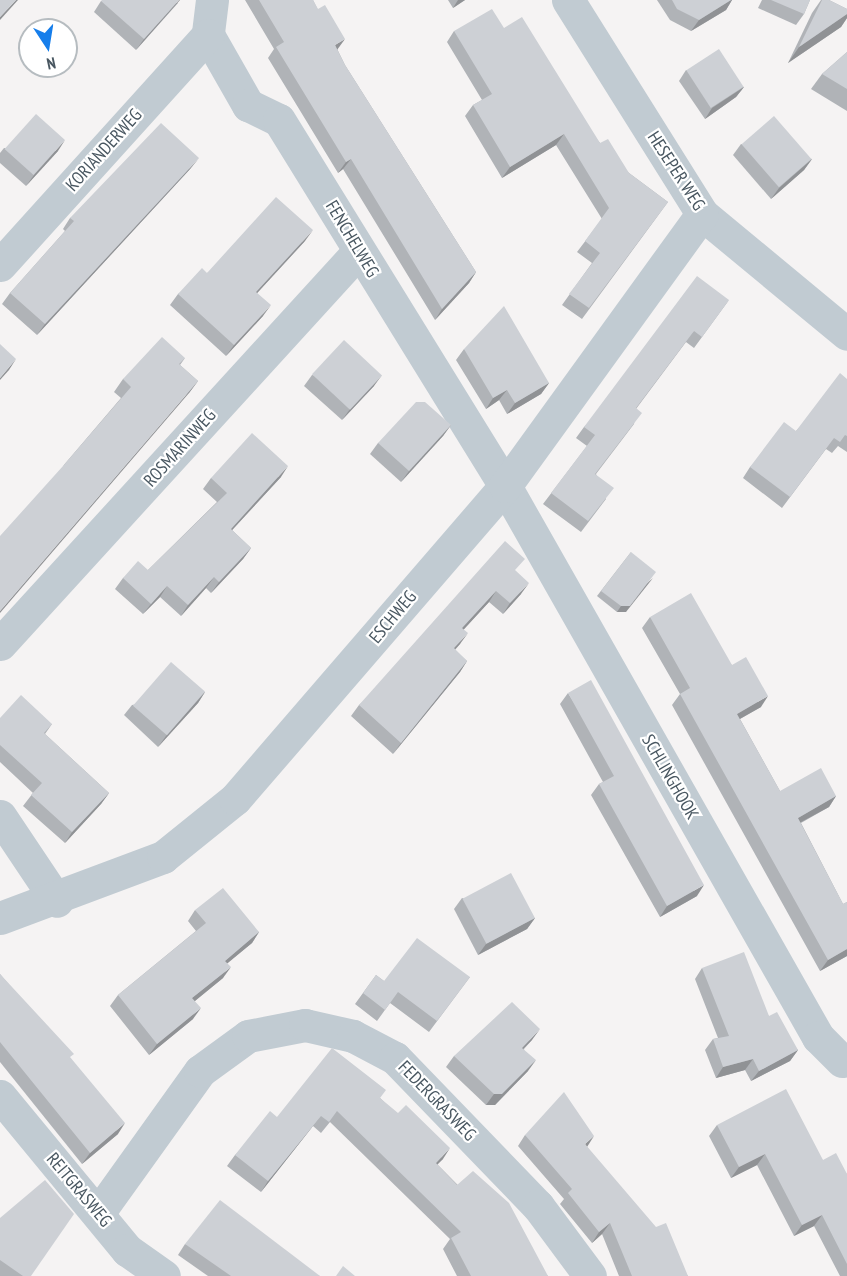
<!DOCTYPE html>
<style>
body{margin:0}
#map{position:relative;width:847px;height:1276px;overflow:hidden;background:#f5f3f3;font-family:"PT Sans Narrow",sans-serif}
div>[style]{position:absolute}
.minor>*{height:33px;margin:-16.5px;padding:0 16.5px;transform-origin:16.5px;border-radius:16.5px;background:#c1cbd2}
.wall>*{inset:0;background:#b0b3b7}
.shaded-wall>*{inset:0;background:#909295}
.building>*{inset:0;background:#cdd0d5;transform-origin:0 0}
span{translate:-50% -50%;white-space:nowrap;text-align:center;line-height:1.15;-webkit-text-stroke:4.5px #fff;paint-order:stroke}
.street-label{font-size:18px;color:#495761}
.north{position:absolute;left:18px;top:18px;width:60px;height:60px;box-sizing:border-box;background:#fff;border:2px solid #b6bcc0;border-radius:50%;rotate:168deg;font-size:16px;font-weight:700;line-height:24px;text-align:center;color:#495761}
.north::after{content:'';display:block;margin:auto;width:21px;height:27px;background:#167eeb;clip-path:polygon(50% 0,100% 100%,50% 72%,0 100%)}
</style>
<div id="map">
<div class="minor">
<i style="left:212px;top:0;width:35px;rotate:97deg"></i>
<i style="left:208px;top:35px;width:81px;rotate:60.3deg"></i>
<i style="left:248px;top:105px;width:34px;rotate:26deg"></i>
<i style="left:279px;top:120px;width:430px;rotate:58.3deg"></i>
<i style="left:505px;top:486px;width:634px;rotate:60.4deg"></i>
<i style="left:818px;top:1037px;width:34px;rotate:45deg"></i>
<i style="left:568px;top:0;width:252px;rotate:57.9deg"></i>
<i style="left:702px;top:214px;width:188px;rotate:39.6deg"></i>
<i style="left:0;top:265px;width:310px;rotate:-47.9deg"></i>
<i style="left:0;top:644px;width:532px;rotate:-47.59deg"></i>
<i style="left:0;top:816px;width:102px;rotate:56.2deg"></i>
<i style="left:0;top:918px;width:174px;rotate:-20.5deg"></i>
<i style="left:163px;top:857px;width:92px;rotate:-38.9deg"></i>
<i style="left:235px;top:799px;width:413px;rotate:-49.2deg"></i>
<i style="left:505px;top:486px;width:336px;rotate:-54.1deg"></i>
<i style="left:0;top:1096px;width:200px;rotate:50.5deg"></i>
<i style="left:127px;top:1250px;width:45px;rotate:35.1deg"></i>
<i style="left:99px;top:1212px;width:173px;rotate:-54.4deg"></i>
<i style="left:200px;top:1071px;width:59px;rotate:-36.1deg"></i>
<i style="left:248px;top:1036px;width:58px;rotate:-10.9deg"></i>
<i style="left:305px;top:1025px;width:49px;rotate:12.9deg"></i>
<i style="left:353px;top:1036px;width:47px;rotate:27.6deg"></i>
<i style="left:395px;top:1058px;width:206px;rotate:46deg"></i>
<i style="left:538px;top:1206px;width:87px;rotate:53.4deg"></i>
</div>
<div class="wall">
<i style="clip-path:polygon(245px 0,313px 0,345px 65px,476px 272px,469px 283px,435px 320px,343px 169px,338px 173px,268px 58px,274px 49px)"></i>
<i style="clip-path:polygon(448px 0,465px 0,453px 8px)"></i>
<i style="clip-path:polygon(657px 0,732px 0,726px 10px,691px 31px,670px 20px)"></i>
<i style="clip-path:polygon(762px 0,810px 0,804px 14px,796px 25px,758px 8px)"></i>
<i style="clip-path:polygon(821px 0,829px 0,847px 9px,847px 18px,841px 27px,788px 63px,812px 13px)"></i>
<i style="clip-path:polygon(101px 1px,178px 3px,136px 50px,94px 12px)"></i>
<i style="clip-path:polygon(504px 28px,600px 143px,629px 173px,668px 202px,582px 319px,562px 305px,592px 263px,577px 252px,602px 219px,556px 145px,502px 178px,465px 116px,473px 105px,482px 100px,447px 42px,454px 31px)"></i>
<i style="clip-path:polygon(847px 52px,847px 111px,811px 89px,822px 74px)"></i>
<i style="clip-path:polygon(686px 70px,744px 87px,736px 97px,705px 119px,679px 81px)"></i>
<i style="clip-path:polygon(741px 144px,812px 159px,804px 170px,771px 199px,733px 155px)"></i>
<i style="clip-path:polygon(4px 148px,58px 151px,26px 186px,0 163px,0 153px)"></i>
<i style="clip-path:polygon(191px 168px,37px 335px,2px 304px,10px 293px,65px 231px,63px 229px,70px 218px)"></i>
<i style="clip-path:polygon(305px 241px,257px 293px,263px 316px,226px 356px,170px 305px,178px 294px,207px 273px)"></i>
<i style="clip-path:polygon(729px 300px,694px 348px,686px 342px,636px 409px,634px 424px,596px 474px,606px 499px,581px 532px,543px 504px,587px 446px,576px 438px,584px 427px)"></i>
<i style="clip-path:polygon(464px 349px,549px 383px,541px 394px,507px 414px,499px 400px,486px 409px,456px 360px)"></i>
<i style="clip-path:polygon(185px 358px,180px 365px,198px 381px,189px 393px,63px 466px,121px 398px,114px 392px,123px 379px)"></i>
<i style="clip-path:polygon(312px 375px,374px 386px,342px 420px,304px 386px)"></i>
<i style="clip-path:polygon(847px 379px,847px 452px,838px 446px,832px 453px,826px 449px,782px 508px,743px 478px,750px 467px,796px 431px)"></i>
<i style="clip-path:polygon(451px 425px,443px 436px,401px 482px,370px 454px,378px 443px)"></i>
<i style="clip-path:polygon(281px 477px,232px 530px,251px 548px,243px 559px,211px 593px,206px 588px,181px 616px,160px 597px,143px 614px,115px 589px,123px 578px,148px 570px,217px 502px,203px 489px,211px 478px)"></i>
<i style="clip-path:polygon(631px 552px,626px 612px,617px 612px,597px 596px)"></i>
<i style="clip-path:polygon(516px 572px,521px 594px,503px 614px,489px 602px,464px 629px,460px 644px,455px 650px,467px 661px,460px 672px,393px 754px,351px 716px,359px 705px)"></i>
<i style="clip-path:polygon(650px 617px,732px 665px,761px 707px,740px 719px,780px 791px,836px 796px,829px 807px,801px 823px,843px 904px,847px 902px,847px 956px,820px 971px,672px 705px,680px 694px,642px 628px)"></i>
<i style="clip-path:polygon(205px 692px,198px 703px,158px 747px,124px 715px,132px 705px)"></i>
<i style="clip-path:polygon(568px 693px,697px 896px,660px 917px,591px 795px,599px 784px,603px 782px,560px 704px)"></i>
<i style="clip-path:polygon(0 718px,52px 724px,45px 734px,109px 793px,101px 804px,65px 843px,23px 806px,33px 793px,0 762px)"></i>
<i style="clip-path:polygon(462px 898px,535px 918px,527px 929px,478px 955px,454px 909px)"></i>
<i style="clip-path:polygon(195px 910px,259px 932px,252px 943px,227px 963px,223px 978px,195px 1001px,193px 1019px,149px 1055px,110px 1006px,118px 995px,196px 931px,188px 921px)"></i>
<i style="clip-path:polygon(702px 968px,769px 1016px,798px 1050px,790px 1061px,751px 1081px,745px 1070px,716px 1078px,705px 1050px,713px 1039px,718px 1038px,695px 979px)"></i>
<i style="clip-path:polygon(0 974px,71px 1059px,118px 1134px,82px 1164px,0 1062px)"></i>
<i style="clip-path:polygon(376px 975px,384px 981px,470px 977px,429px 1032px,390px 1003px,377px 1021px,355px 1004px)"></i>
<i style="clip-path:polygon(532px 1040px,524px 1049px,528px 1071px,495px 1105px,486px 1105px,446px 1067px,454px 1056px)"></i>
<i style="clip-path:polygon(380px 1098px,443px 1159px,437px 1164px,548px 1276px,457px 1276px,443px 1249px,450px 1239px,330px 1122px,321px 1133px,313px 1126px,261px 1192px,227px 1166px,235px 1155px,277px 1117px)"></i>
<i style="clip-path:polygon(717px 1125px,823px 1160px,847px 1174px,847px 1276px,840px 1276px,814px 1226px,794px 1236px,757px 1165px,731px 1178px,709px 1136px)"></i>
<i style="clip-path:polygon(525px 1135px,587px 1147px,688px 1276px,619px 1276px,602px 1234px,592px 1243px,560px 1204px,564px 1199px,518px 1146px)"></i>
<i style="clip-path:polygon(0 1218px,31px 1276px,0 1276px)"></i>
<i style="clip-path:polygon(185px 1244px,320px 1276px,208px 1276px,178px 1255px)"></i>
</div>
<div class="shaded-wall">
<i style="clip-path:polygon(16px 0,18px 0,0 20px,0 17px)"></i>
<i style="clip-path:polygon(179px 0,180px 0,136px 50px,144px 39px)"></i>
<i style="clip-path:polygon(458px 0,465px 0,453px 8px)"></i>
<i style="clip-path:polygon(731px 0,732px 0,726px 10px,691px 31px,699px 20px)"></i>
<i style="clip-path:polygon(847px 14px,847px 18px,841px 27px,788px 63px,799px 47px)"></i>
<i style="clip-path:polygon(345px 39px,337px 50px,335px 45px)"></i>
<i style="clip-path:polygon(744px 87px,736px 97px,705px 119px,712px 108px)"></i>
<i style="clip-path:polygon(564px 134px,556px 145px,502px 178px,510px 167px)"></i>
<i style="clip-path:polygon(65px 140px,58px 151px,26px 186px,34px 175px)"></i>
<i style="clip-path:polygon(199px 158px,191px 168px,37px 335px,45px 324px)"></i>
<i style="clip-path:polygon(351px 159px,343px 169px,338px 173px,346px 162px)"></i>
<i style="clip-path:polygon(812px 159px,804px 170px,771px 199px,779px 188px)"></i>
<i style="clip-path:polygon(313px 230px,305px 241px,248px 303px,256px 292px)"></i>
<i style="clip-path:polygon(476px 272px,469px 283px,435px 320px,442px 309px)"></i>
<i style="clip-path:polygon(271px 305px,263px 316px,226px 356px,234px 345px)"></i>
<i style="clip-path:polygon(16px 359px,9px 370px,0 380px,0 378px)"></i>
<i style="clip-path:polygon(382px 375px,374px 386px,342px 420px,350px 409px)"></i>
<i style="clip-path:polygon(198px 381px,189px 393px,0 613px,0 611px)"></i>
<i style="clip-path:polygon(549px 383px,541px 394px,507px 414px,515px 403px)"></i>
<i style="clip-path:polygon(507px 390px,499px 400px,486px 409px,493px 398px)"></i>
<i style="clip-path:polygon(451px 425px,443px 436px,401px 482px,409px 471px)"></i>
<i style="clip-path:polygon(288px 466px,281px 477px,223px 540px,231px 529px)"></i>
<i style="clip-path:polygon(251px 548px,243px 559px,211px 593px,219px 582px)"></i>
<i style="clip-path:polygon(214px 577px,206px 588px,181px 616px,188px 605px)"></i>
<i style="clip-path:polygon(653px 578px,626px 612px,617px 612px,621px 606px)"></i>
<i style="clip-path:polygon(529px 583px,521px 594px,503px 614px,510px 603px)"></i>
<i style="clip-path:polygon(167px 586px,160px 597px,143px 614px,151px 604px)"></i>
<i style="clip-path:polygon(496px 591px,489px 602px,455px 639px,462px 628px)"></i>
<i style="clip-path:polygon(468px 633px,460px 644px,446px 659px,454px 648px)"></i>
<i style="clip-path:polygon(467px 661px,460px 672px,393px 754px,401px 743px)"></i>
<i style="clip-path:polygon(205px 692px,198px 703px,158px 747px,166px 736px)"></i>
<i style="clip-path:polygon(768px 696px,761px 707px,729px 725px,737px 714px)"></i>
<i style="clip-path:polygon(109px 793px,101px 804px,65px 843px,72px 832px)"></i>
<i style="clip-path:polygon(836px 796px,829px 807px,790px 828px,798px 818px)"></i>
<i style="clip-path:polygon(704px 885px,697px 896px,660px 917px,667px 906px)"></i>
<i style="clip-path:polygon(535px 918px,527px 929px,478px 955px,486px 944px)"></i>
<i style="clip-path:polygon(259px 932px,252px 943px,217px 972px,225px 961px)"></i>
<i style="clip-path:polygon(847px 949px,847px 956px,820px 971px,828px 960px)"></i>
<i style="clip-path:polygon(231px 967px,223px 978px,185px 1009px,192px 998px)"></i>
<i style="clip-path:polygon(201px 1008px,193px 1019px,149px 1055px,157px 1044px)"></i>
<i style="clip-path:polygon(540px 1029px,532px 1040px,514px 1058px,522px 1048px)"></i>
<i style="clip-path:polygon(798px 1050px,790px 1061px,751px 1081px,759px 1071px)"></i>
<i style="clip-path:polygon(753px 1059px,745px 1070px,716px 1078px,723px 1067px)"></i>
<i style="clip-path:polygon(536px 1060px,528px 1071px,495px 1105px,486px 1105px,494px 1094px)"></i>
<i style="clip-path:polygon(321px 1116px,313px 1126px,261px 1192px,268px 1181px)"></i>
<i style="clip-path:polygon(125px 1123px,118px 1134px,82px 1164px,90px 1153px)"></i>
<i style="clip-path:polygon(594px 1136px,587px 1147px,585px 1144px)"></i>
<i style="clip-path:polygon(450px 1148px,443px 1159px,428px 1174px,436px 1163px)"></i>
<i style="clip-path:polygon(765px 1154px,757px 1165px,731px 1178px,739px 1167px)"></i>
<i style="clip-path:polygon(822px 1215px,814px 1226px,794px 1236px,802px 1225px)"></i>
<i style="clip-path:polygon(610px 1223px,602px 1234px,592px 1243px,599px 1232px)"></i>
</div>
<div class="building">
<i style="clip-path:polygon(0 0,16px 0,0 17px)"></i>
<i style="clip-path:polygon(102px 0,179px 0,144px 39px,101px 1px)"></i>
<i style="clip-path:polygon(259px 0,313px 0,318px 9px,325px 5px,345px 39px,335px 45px,345px 65px,476px 272px,442px 309px,351px 159px,346px 162px,276px 47px,284px 42px)"></i>
<i style="clip-path:polygon(672px 0,731px 0,699px 20px,677px 9px)"></i>
<i style="clip-path:polygon(771px 0,810px 0,804px 14px)"></i>
<i style="clip-path:polygon(822px 0,829px 0,847px 9px,847px 14px,799px 47px)"></i>
<i style="clip-path:polygon(492px 9px,504px 28px,522px 17px,600px 143px,608px 139px,629px 173px,668px 202px,589px 308px,569px 294px,600px 253px,585px 241px,609px 208px,564px 134px,510px 167px,473px 105px,492px 94px,454px 31px)"></i>
<i style="left:719px;top:49px;width:45px;height:39px;rotate:57deg"></i>
<i style="clip-path:polygon(847px 52px,847px 89px,822px 74px)"></i>
<i style="left:36px;top:114px;width:39px;height:47px;rotate:42deg"></i>
<i style="left:774px;top:116px;width:57px;height:43px;rotate:49deg"></i>
<i style="clip-path:polygon(161px 123px,199px 158px,45px 324px,10px 293px,74px 221px,70px 218px)"></i>
<i style="clip-path:polygon(276px 197px,313px 230px,256px 292px,271px 305px,234px 345px,178px 294px,202px 268px,207px 273px)"></i>
<i style="clip-path:polygon(697px 276px,729px 300px,702px 337px,694px 331px,636px 408px,642px 413px,595px 474px,614px 488px,588px 521px,551px 493px,595px 435px,584px 427px)"></i>
<i style="clip-path:polygon(504px 306px,549px 383px,515px 403px,507px 390px,493px 398px,464px 349px)"></i>
<i style="clip-path:polygon(162px 337px,185px 358px,179px 364px,198px 381px,0 611px,0 536px,63px 466px,131px 387px,123px 379px)"></i>
<i style="left:344px;top:340px;width:52px;height:47px;rotate:43deg"></i>
<i style="clip-path:polygon(0 344px,16px 359px,0 378px)"></i>
<i style="clip-path:polygon(840px 373px,847px 379px,847px 436px,845px 435px,840px 442px,834px 438px,790px 497px,750px 467px,784px 422px,796px 431px)"></i>
<i style="clip-path:polygon(416px 402px,425px 402px,451px 425px,409px 471px,378px 443px)"></i>
<i style="clip-path:polygon(252px 433px,288px 466px,231px 529px,251px 548px,219px 582px,214px 577px,188px 605px,167px 586px,151px 604px,123px 578px,138px 561px,148px 570px,227px 493px,211px 478px)"></i>
<i style="clip-path:polygon(505px 541px,525px 559px,515px 570px,529px 583px,510px 603px,496px 591px,462px 628px,468px 633px,454px 648px,467px 661px,401px 743px,359px 705px)"></i>
<i style="clip-path:polygon(631px 552px,656px 572px,630px 606px,621px 606px,601px 591px)"></i>
<i style="clip-path:polygon(691px 593px,732px 665px,746px 657px,768px 696px,737px 714px,780px 791px,821px 768px,836px 796px,798px 818px,843px 904px,847px 902px,847px 949px,828px 960px,680px 694px,690px 688px,650px 617px)"></i>
<i style="left:171px;top:662px;width:45px;height:58px;rotate:41deg"></i>
<i style="clip-path:polygon(591px 680px,704px 885px,667px 906px,599px 784px,614px 776px,568px 693px)"></i>
<i style="clip-path:polygon(21px 695px,52px 724px,44px 733px,109px 793px,72px 832px,31px 795px,42px 783px,0 745px,0 718px)"></i>
<i style="left:511px;top:873px;width:51px;height:55px;rotate:62deg"></i>
<i style="clip-path:polygon(223px 888px,259px 932px,225px 961px,231px 967px,192px 998px,201px 1008px,157px 1044px,118px 995px,206px 923px,195px 910px)"></i>
<i style="clip-path:polygon(417px 938px,470px 977px,437px 1021px,398px 992px,385px 1010px,363px 993px,376px 975px,384px 981px)"></i>
<i style="clip-path:polygon(744px 952px,769px 1016px,777px 1012px,798px 1050px,759px 1071px,753px 1059px,723px 1067px,713px 1039px,729px 1036px,702px 968px)"></i>
<i style="clip-path:polygon(0 974px,74px 1054px,70px 1057px,125px 1123px,90px 1153px,0 1042px)"></i>
<i style="clip-path:polygon(512px 1002px,540px 1029px,522px 1048px,536px 1060px,502px 1094px,494px 1094px,454px 1056px)"></i>
<i style="clip-path:polygon(332px 1048px,386px 1090px,380px 1098px,398px 1113px,406px 1105px,450px 1148px,436px 1163px,457px 1185px,473px 1171px,509px 1203px,548px 1276px,471px 1276px,451px 1238px,461px 1232px,337px 1111px,329px 1122px,321px 1116px,268px 1181px,235px 1155px,270px 1111px,277px 1117px)"></i>
<i style="clip-path:polygon(786px 1089px,823px 1160px,836px 1153px,847px 1174px,847px 1264px,822px 1215px,802px 1225px,765px 1154px,739px 1167px,717px 1125px)"></i>
<i style="clip-path:polygon(564px 1092px,594px 1136px,585px 1144px,656px 1227px,666px 1223px,688px 1276px,632px 1276px,610px 1223px,599px 1232px,568px 1193px,572px 1189px,525px 1135px)"></i>
<i style="clip-path:polygon(45px 1180px,74px 1214px,31px 1276px,23px 1276px,0 1260px,0 1218px)"></i>
<i style="clip-path:polygon(220px 1200px,320px 1276px,231px 1276px,185px 1244px)"></i>
<i style="clip-path:polygon(343px 1266px,355px 1276px,336px 1276px)"></i>
</div>
<div class="street-label">
<span style="left:104px;top:150px;rotate:-48deg">KORIANDERWEG</span>
<span style="left:676px;top:171px;rotate:57deg">HESEPER WEG</span>
<span style="left:352px;top:239px;rotate:59deg">FENCHELWEG</span>
<span style="left:180px;top:448px;rotate:-48deg">ROSMARINWEG</span>
<span style="left:393px;top:617px;rotate:-50deg">ESCHWEG</span>
<span style="left:670px;top:777px;rotate:60deg">SCHLINGHOOK</span>
<span style="left:437px;top:1101px;rotate:46deg">FEDERGRASWEG</span>
<span style="left:79px;top:1190px;rotate:50deg">REITGRASWEG</span>
</div>
<div class="north">N</div>
</div>
